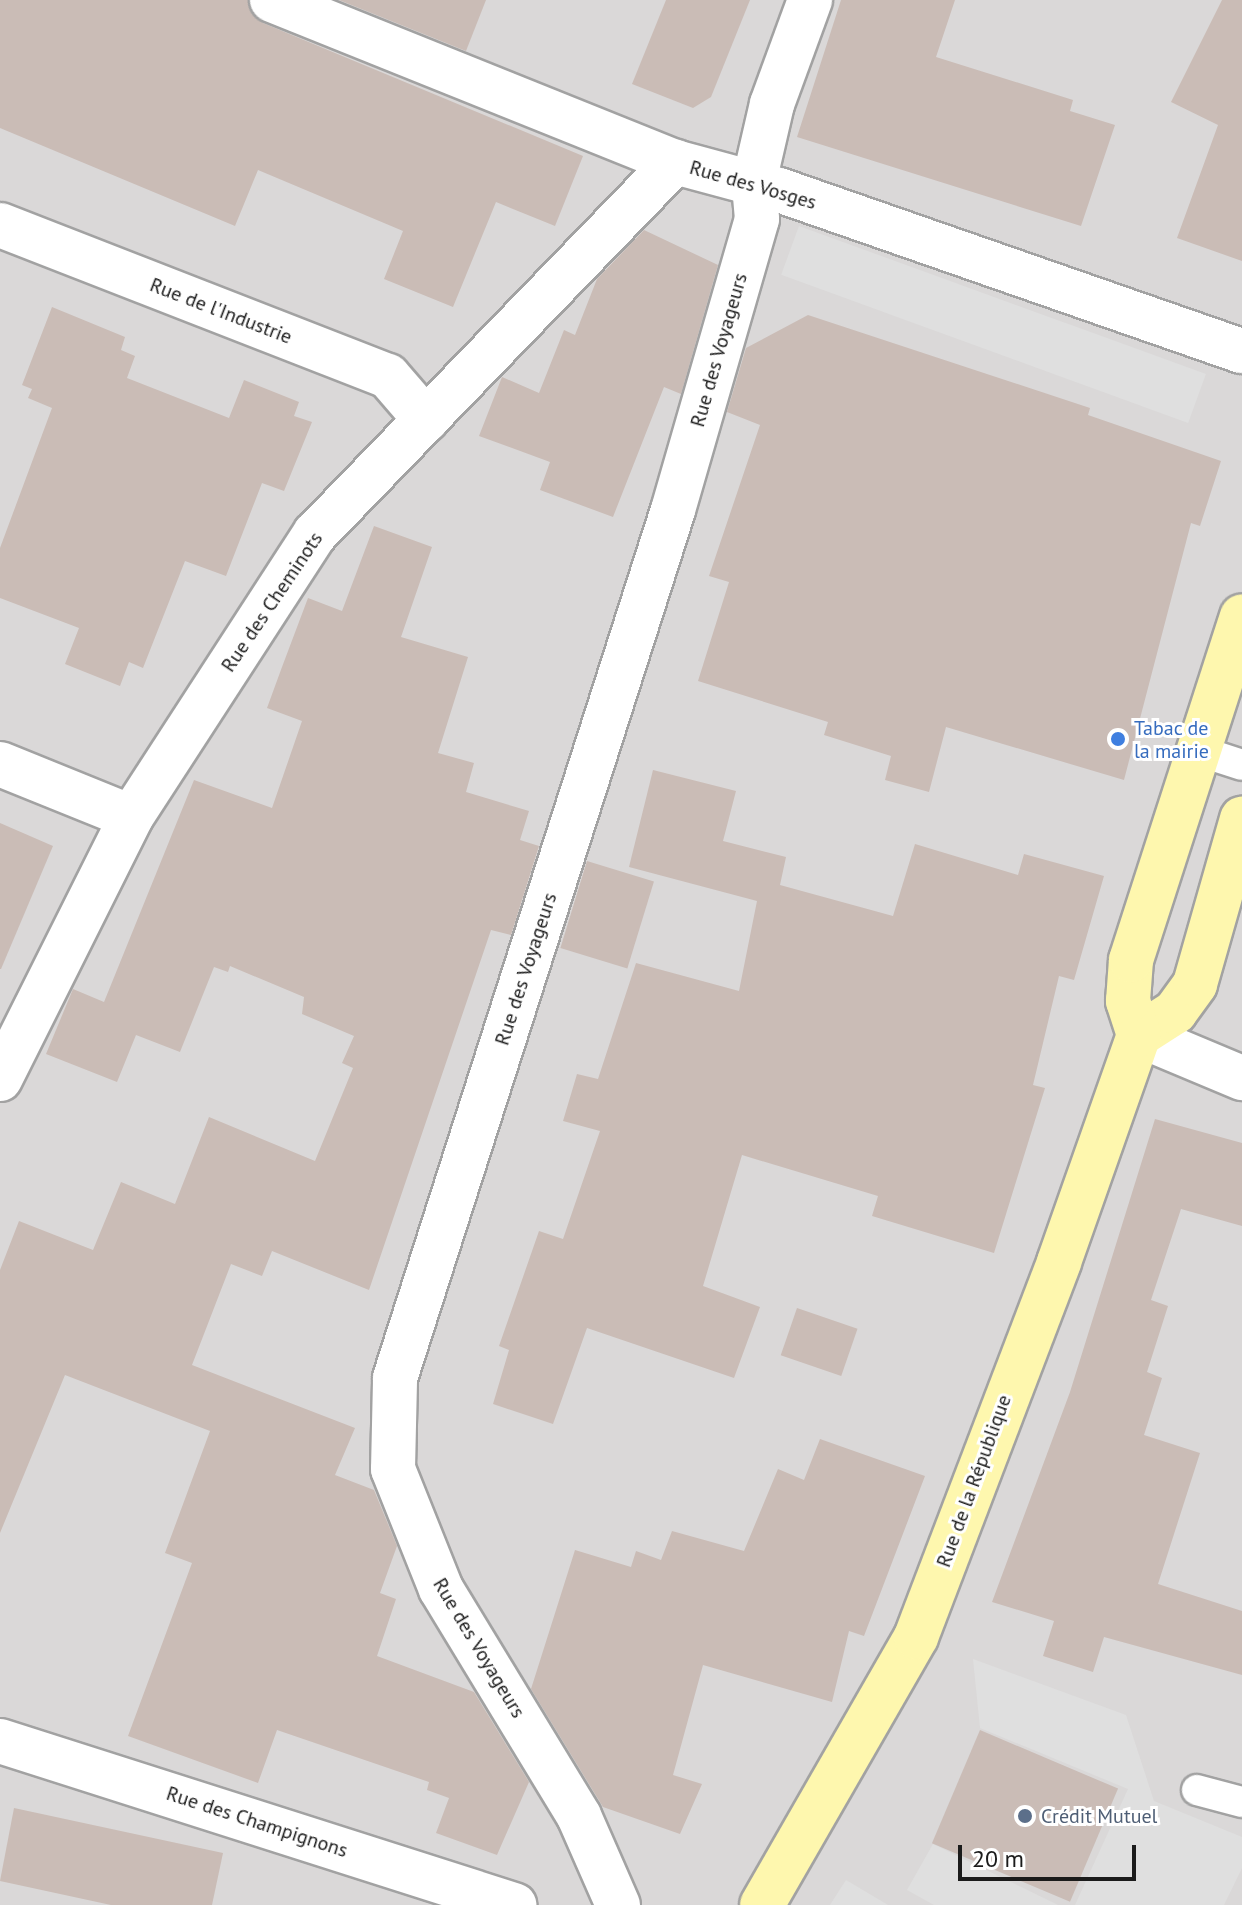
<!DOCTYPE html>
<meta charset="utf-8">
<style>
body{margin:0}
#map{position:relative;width:1242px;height:1905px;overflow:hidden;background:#eee7e0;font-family:"PT Sans",sans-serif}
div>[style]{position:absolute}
.residential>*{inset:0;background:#dad8d8;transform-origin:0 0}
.parking>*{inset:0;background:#dfdfdf;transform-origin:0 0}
.building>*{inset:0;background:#cabcb6;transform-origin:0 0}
.roads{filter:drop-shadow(2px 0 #a2a2a2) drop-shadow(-2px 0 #a2a2a2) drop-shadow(0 2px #a2a2a2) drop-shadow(0 -2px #a2a2a2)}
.service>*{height:30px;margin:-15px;padding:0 15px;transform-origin:15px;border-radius:15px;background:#fff}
.minor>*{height:44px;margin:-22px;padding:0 22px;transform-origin:22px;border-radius:22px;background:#fff}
.tertiary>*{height:44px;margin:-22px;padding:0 22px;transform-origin:22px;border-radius:22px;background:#fff}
.secondary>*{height:44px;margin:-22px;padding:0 22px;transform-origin:22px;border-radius:22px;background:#fef7ae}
.dots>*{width:22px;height:22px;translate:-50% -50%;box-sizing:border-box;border:4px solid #fff;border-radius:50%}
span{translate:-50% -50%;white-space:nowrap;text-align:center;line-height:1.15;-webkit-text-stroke:6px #fff;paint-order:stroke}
.street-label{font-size:20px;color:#1b1b1b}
.shop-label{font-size:20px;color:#366cbe}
.left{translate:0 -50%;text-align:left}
.service-label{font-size:20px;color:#4e5e75}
.scale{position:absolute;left:958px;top:1845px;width:178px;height:36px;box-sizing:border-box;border:4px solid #1b1b1b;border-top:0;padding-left:10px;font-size:24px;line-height:28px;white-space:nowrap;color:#1b1b1b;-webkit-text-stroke:6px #fff;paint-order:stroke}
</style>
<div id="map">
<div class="residential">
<i style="left:0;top:0;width:1242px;height:1905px"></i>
</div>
<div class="parking">
<i style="left:799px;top:226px;width:433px;height:52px;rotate:20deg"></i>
<i style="clip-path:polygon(973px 1659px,1126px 1715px,1154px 1801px,1242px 1837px,1242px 1868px,1224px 1905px,1075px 1905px,1128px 1789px,980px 1728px)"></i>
<i style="clip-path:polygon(933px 1844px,1058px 1905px,934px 1905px,907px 1890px)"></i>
<i style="clip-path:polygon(846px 1880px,888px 1905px,830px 1905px)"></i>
</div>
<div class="building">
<i style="clip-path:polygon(0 0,248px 0,263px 23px,583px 156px,555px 226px,496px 202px,453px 307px,384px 279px,403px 231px,258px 170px,235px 226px,0 128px)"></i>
<i style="clip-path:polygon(339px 0,486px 0,466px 51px)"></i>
<i style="clip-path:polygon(666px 0,750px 0,711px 97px,693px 108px,632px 84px)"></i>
<i style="clip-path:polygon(841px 0,955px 0,936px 57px,1073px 100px,1070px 111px,1115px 125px,1081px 226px,797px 137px)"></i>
<i style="clip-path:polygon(1222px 0,1242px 0,1242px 261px,1177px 238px,1218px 125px,1171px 102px)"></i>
<i style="clip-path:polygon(644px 230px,718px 265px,681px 394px,664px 387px,613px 517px,540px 490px,550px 462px,479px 436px,502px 377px,539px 393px,564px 330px,575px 335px,597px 279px)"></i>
<i style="clip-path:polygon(52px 307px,125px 337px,121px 350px,135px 356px,127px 378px,229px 418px,244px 380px,299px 402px,294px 416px,312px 422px,284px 491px,262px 483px,226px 576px,185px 561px,143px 668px,129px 662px,120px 686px,65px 664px,79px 628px,0 598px,0 548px,52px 408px,28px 398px,32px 389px,22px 385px)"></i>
<i style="clip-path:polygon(808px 315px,1090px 408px,1088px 415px,1221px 461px,1200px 526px,1191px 523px,1124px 780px,946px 727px,929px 792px,885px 780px,891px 756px,824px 735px,828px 722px,698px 681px,729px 582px,709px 576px,760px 425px,727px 412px,746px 348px)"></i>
<i style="clip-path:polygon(374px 526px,432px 547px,401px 637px,468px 657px,438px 753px,474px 763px,466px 792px,529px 811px,520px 840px,539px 846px,511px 935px,491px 930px,369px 1290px,272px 1251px,262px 1276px,231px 1264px,192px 1365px,355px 1428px,335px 1475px,374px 1490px,397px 1546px,380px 1593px,396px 1599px,377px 1656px,474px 1692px,529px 1782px,497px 1855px,436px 1833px,449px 1798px,427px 1790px,429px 1782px,277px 1730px,258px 1783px,128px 1736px,192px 1563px,165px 1553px,210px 1431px,65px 1375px,0 1533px,0 1270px,19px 1221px,93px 1250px,121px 1182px,175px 1204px,209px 1117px,315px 1161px,353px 1068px,342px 1063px,354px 1036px,302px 1014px,304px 997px,230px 966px,228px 972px,214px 967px,180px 1052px,136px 1035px,117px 1082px,46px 1054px,73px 989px,104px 1002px,194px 780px,272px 808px,302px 721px,267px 708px,282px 667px,308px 598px,342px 611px)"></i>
<i style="clip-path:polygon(653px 770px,736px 791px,723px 841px,786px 857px,780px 885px,893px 916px,915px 844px,1018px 875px,1024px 854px,1104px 876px,1074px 980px,1059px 976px,1033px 1085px,1045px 1088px,994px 1253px,872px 1216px,878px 1196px,742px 1155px,703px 1286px,760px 1307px,734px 1378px,587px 1328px,553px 1424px,493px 1404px,509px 1350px,499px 1346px,539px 1231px,563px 1239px,600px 1131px,563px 1121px,577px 1074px,598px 1079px,636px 963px,739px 991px,757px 901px,629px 867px)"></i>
<i style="clip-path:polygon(0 823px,53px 846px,1px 969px,0 969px)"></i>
<i style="left:587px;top:861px;width:70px;height:91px;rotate:17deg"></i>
<i style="clip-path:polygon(1155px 1119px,1242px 1143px,1242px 1226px,1181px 1209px,1151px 1300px,1168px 1306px,1147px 1372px,1162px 1378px,1144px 1435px,1200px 1453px,1158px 1584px,1242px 1611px,1242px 1675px,1104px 1637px,1093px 1672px,1043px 1656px,1054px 1621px,992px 1602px,1070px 1392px)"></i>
<i style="left:797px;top:1308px;width:64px;height:50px;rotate:19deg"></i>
<i style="clip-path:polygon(820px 1439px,925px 1476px,864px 1636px,849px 1631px,832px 1702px,703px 1665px,673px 1775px,702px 1784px,680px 1834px,603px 1807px,531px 1689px,575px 1550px,631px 1567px,636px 1551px,661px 1560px,672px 1531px,744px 1551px,778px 1469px,804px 1480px)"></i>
<i style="left:980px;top:1730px;width:150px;height:123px;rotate:23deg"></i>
<i style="clip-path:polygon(14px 1808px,223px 1853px,212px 1905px,111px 1905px,0 1881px)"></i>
</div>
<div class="roads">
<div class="service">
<i style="left:1199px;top:751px;width:45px;rotate:18deg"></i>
<i style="left:1197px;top:1790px;width:47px;rotate:14.9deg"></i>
</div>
<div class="minor">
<i style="left:272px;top:0;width:434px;rotate:21.9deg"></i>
<i style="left:675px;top:162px;width:108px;rotate:15.1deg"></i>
<i style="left:779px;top:190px;width:490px;rotate:19.2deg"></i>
<i style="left:0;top:225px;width:416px;rotate:21.3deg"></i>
<i style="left:388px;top:376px;width:58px;rotate:49.2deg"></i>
<i style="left:0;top:764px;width:141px;rotate:22deg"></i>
<i style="left:0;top:1079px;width:293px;rotate:-63.4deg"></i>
<i style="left:131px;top:817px;width:338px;rotate:-57deg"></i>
<i style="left:315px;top:534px;width:518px;rotate:-45.94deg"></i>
<i style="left:0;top:1741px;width:540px;rotate:17.7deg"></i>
<i style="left:618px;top:1905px;width:97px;rotate:-113.7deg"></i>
<i style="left:579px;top:1816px;width:266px;rotate:-121.3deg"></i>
<i style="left:441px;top:1589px;width:129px;rotate:-111.8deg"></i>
<i style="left:393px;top:1469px;width:91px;rotate:-88.7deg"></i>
<i style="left:395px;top:1378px;width:911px;rotate:-72.24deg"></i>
<i style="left:673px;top:510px;width:303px;rotate:-73.9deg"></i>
<i style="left:757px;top:219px;width:37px;rotate:-95deg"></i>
<i style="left:754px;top:182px;width:80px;rotate:-77deg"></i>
<i style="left:772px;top:104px;width:111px;rotate:-69.9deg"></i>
</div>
<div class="tertiary">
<i style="left:1139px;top:1035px;width:112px;rotate:22.7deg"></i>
</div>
<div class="secondary">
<i style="left:1139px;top:1035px;width:43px;rotate:-32.6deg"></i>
<i style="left:1175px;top:1012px;width:34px;rotate:-54deg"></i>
<i style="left:1195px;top:984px;width:172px;rotate:-74.1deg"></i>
<i style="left:762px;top:1905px;width:309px;rotate:-60.1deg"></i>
<i style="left:916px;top:1637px;width:401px;rotate:-69.1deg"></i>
<i style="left:1059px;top:1262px;width:241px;rotate:-70.6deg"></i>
<i style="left:1139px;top:1035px;width:36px;rotate:-108deg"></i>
<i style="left:1128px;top:1001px;width:41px;rotate:-85.8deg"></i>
<i style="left:1131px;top:960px;width:361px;rotate:-72.1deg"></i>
</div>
</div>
<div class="dots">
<i style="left:1118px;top:739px;background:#3f7fe0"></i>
<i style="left:1025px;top:1816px;background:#5c6f8a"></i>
</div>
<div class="street-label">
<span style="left:753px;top:185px;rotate:16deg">Rue des Vosges</span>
<span style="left:221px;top:311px;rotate:21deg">Rue de l'Industrie</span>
<span style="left:719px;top:350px;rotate:-74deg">Rue des Voyageurs</span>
<span style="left:272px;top:602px;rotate:-56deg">Rue des Cheminots</span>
<span style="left:526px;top:969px;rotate:-72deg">Rue des Voyageurs</span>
<span style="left:974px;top:1481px;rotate:-70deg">Rue de la République</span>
<span style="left:479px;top:1648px;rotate:59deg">Rue des Voyageurs</span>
<span style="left:257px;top:1822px;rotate:18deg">Rue des Champignons</span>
</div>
<div class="shop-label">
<span class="left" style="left:1134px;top:740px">Tabac de<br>la mairie</span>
</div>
<div class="service-label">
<span class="left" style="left:1041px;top:1816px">Crédit Mutuel</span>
</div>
<div class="scale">20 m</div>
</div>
